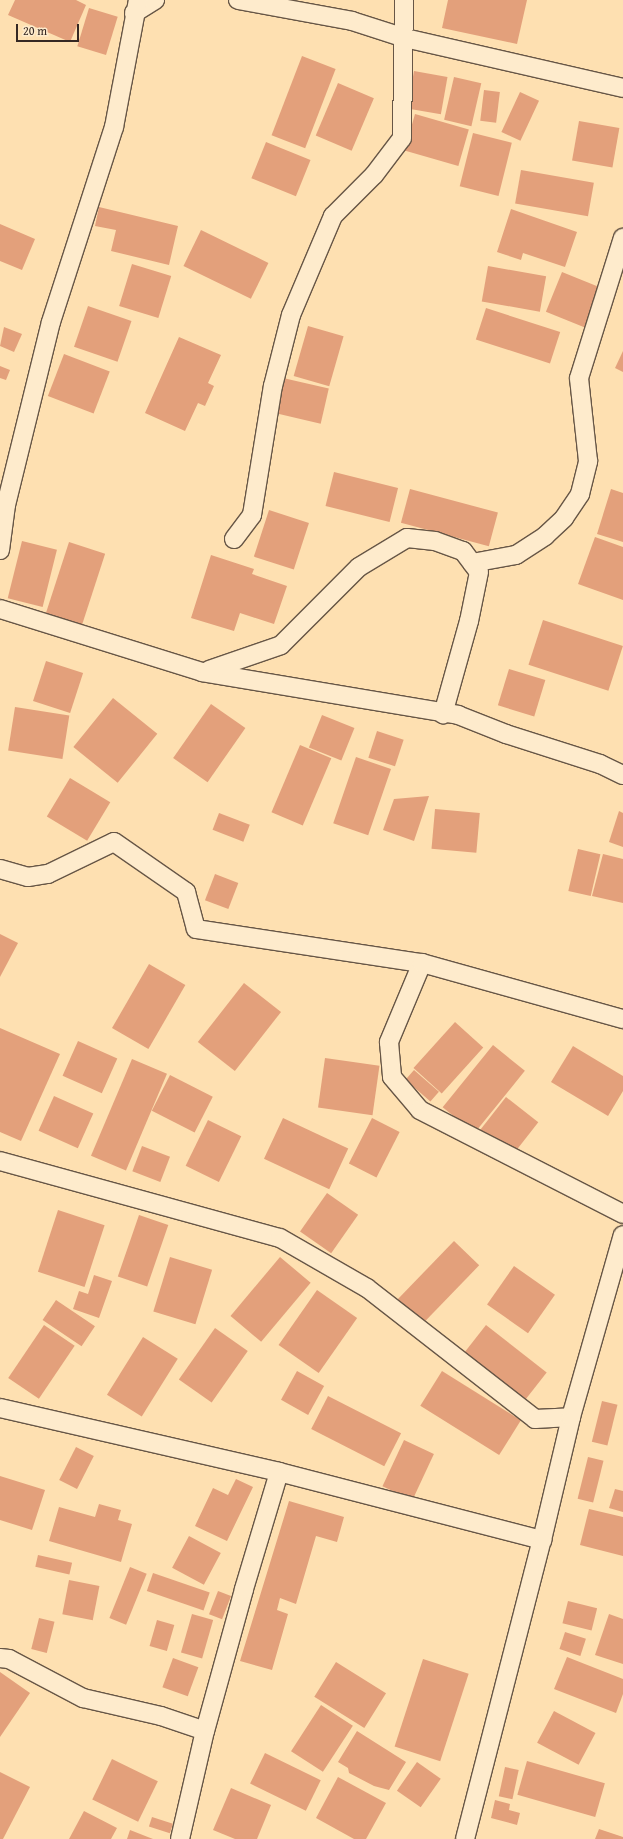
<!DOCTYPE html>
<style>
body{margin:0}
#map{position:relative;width:623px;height:1839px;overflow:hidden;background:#fee0b1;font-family:"Gentium Book Plus",serif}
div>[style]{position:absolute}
.building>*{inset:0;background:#e3a07b;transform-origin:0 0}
.roads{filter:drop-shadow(1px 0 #675646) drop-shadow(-1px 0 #675646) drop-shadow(0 1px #675646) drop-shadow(0 -1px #675646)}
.street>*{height:18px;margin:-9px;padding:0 9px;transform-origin:9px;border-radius:9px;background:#feebcc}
span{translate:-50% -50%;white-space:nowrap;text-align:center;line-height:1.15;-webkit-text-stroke:3px #feebcc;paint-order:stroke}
.scale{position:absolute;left:16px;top:24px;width:63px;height:18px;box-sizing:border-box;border:2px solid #352823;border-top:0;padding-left:5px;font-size:12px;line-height:14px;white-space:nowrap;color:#352823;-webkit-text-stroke:3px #feebcc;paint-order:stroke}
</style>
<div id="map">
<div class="building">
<i style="clip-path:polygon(15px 0,76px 0,86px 5px,70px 42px,8px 15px)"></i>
<i style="clip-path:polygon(448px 0,527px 0,517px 44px,442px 28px)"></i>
<i style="left:89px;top:8px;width:30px;height:40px;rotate:17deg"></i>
<i style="left:302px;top:56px;width:36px;height:85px;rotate:21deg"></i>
<i style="left:414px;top:71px;width:34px;height:38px;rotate:10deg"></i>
<i style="left:454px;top:77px;width:28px;height:44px;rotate:13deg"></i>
<i style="left:338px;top:83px;width:39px;height:57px;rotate:23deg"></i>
<i style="left:484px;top:90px;width:16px;height:31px;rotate:7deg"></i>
<i style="left:520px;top:92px;width:21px;height:44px;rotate:25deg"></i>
<i style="left:415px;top:114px;width:56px;height:38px;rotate:16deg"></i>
<i style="left:579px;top:121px;width:41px;height:40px;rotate:10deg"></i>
<i style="left:473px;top:133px;width:40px;height:55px;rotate:14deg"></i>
<i style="left:266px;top:142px;width:48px;height:39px;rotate:22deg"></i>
<i style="left:521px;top:170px;width:74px;height:34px;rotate:10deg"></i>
<i style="clip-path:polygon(99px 207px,178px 226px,169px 265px,111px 251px,116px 230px,95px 226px)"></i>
<i style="clip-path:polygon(511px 209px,577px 232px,565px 267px,523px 253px,521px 260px,497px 252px)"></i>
<i style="clip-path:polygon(0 224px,35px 239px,22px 270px,0 261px)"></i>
<i style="left:201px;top:230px;width:75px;height:40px;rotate:26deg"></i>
<i style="left:132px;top:264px;width:41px;height:44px;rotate:17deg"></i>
<i style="left:488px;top:266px;width:59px;height:36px;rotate:10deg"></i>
<i style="left:562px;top:272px;width:42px;height:43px;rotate:22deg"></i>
<i style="left:88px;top:306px;width:46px;height:43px;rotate:19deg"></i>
<i style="left:486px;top:308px;width:78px;height:33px;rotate:18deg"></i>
<i style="left:308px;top:326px;width:37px;height:52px;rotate:16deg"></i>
<i style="clip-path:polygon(4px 327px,22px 334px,14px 352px,0 346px)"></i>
<i style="clip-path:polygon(179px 337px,221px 355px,208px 383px,214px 386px,205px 406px,198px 403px,185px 431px,145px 413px)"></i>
<i style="clip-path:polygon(623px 351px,623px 372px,615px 368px)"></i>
<i style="left:64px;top:354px;width:49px;height:45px;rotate:21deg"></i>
<i style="clip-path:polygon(0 366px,10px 370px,6px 380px,0 378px)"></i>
<i style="left:283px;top:378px;width:47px;height:36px;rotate:13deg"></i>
<i style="left:334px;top:472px;width:66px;height:35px;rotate:14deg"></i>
<i style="left:410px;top:489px;width:91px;height:35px;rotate:15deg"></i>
<i style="clip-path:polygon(611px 489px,623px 493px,623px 542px,597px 534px)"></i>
<i style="left:269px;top:510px;width:42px;height:49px;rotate:18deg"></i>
<i style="clip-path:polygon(595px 537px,623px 547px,623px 600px,578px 584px)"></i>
<i style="left:22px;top:541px;width:36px;height:59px;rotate:14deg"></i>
<i style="left:69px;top:542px;width:38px;height:77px;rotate:18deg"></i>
<i style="clip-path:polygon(211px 555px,254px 569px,252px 574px,287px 586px,274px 624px,240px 613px,234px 631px,191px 618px)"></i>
<i style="left:543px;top:620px;width:84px;height:47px;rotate:18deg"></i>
<i style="left:46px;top:661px;width:39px;height:42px;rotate:18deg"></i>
<i style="left:509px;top:669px;width:38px;height:38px;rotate:17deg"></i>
<i style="left:113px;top:698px;width:57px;height:63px;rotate:39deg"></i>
<i style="left:211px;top:704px;width:42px;height:66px;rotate:35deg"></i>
<i style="left:15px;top:707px;width:55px;height:44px;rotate:9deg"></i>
<i style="left:322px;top:715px;width:35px;height:35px;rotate:22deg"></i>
<i style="left:377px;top:731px;width:28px;height:28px;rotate:18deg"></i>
<i style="left:300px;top:745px;width:34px;height:73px;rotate:23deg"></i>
<i style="left:356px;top:757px;width:37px;height:70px;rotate:19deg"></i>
<i style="left:70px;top:778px;width:47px;height:45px;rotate:31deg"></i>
<i style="clip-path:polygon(429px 796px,414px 841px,383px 830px,394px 799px)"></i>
<i style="left:435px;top:809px;width:45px;height:40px;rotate:5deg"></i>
<i style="clip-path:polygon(619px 811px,623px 813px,623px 847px,609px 842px)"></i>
<i style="left:219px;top:813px;width:33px;height:18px;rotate:21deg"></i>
<i style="left:578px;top:849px;width:23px;height:43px;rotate:13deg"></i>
<i style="clip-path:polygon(603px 854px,623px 859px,623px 903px,592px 896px)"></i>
<i style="left:215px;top:874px;width:25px;height:28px;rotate:21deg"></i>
<i style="clip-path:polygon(0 934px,18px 943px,0 977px)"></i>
<i style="left:149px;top:964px;width:42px;height:74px;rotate:30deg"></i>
<i style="left:244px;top:983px;width:47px;height:75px;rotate:38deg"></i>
<i style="left:455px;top:1022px;width:38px;height:62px;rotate:42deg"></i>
<i style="clip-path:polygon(0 1028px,60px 1054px,21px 1141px,0 1132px)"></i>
<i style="left:78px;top:1041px;width:43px;height:38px;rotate:24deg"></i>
<i style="left:493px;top:1045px;width:41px;height:80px;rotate:39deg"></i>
<i style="clip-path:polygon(573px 1046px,623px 1076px,623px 1091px,608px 1116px,551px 1082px)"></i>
<i style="left:325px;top:1058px;width:55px;height:50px;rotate:8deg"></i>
<i style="left:132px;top:1059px;width:38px;height:105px;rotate:23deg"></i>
<i style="left:414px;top:1070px;width:33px;height:13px;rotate:41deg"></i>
<i style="left:170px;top:1075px;width:48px;height:40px;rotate:27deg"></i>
<i style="left:54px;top:1096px;width:43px;height:38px;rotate:24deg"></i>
<i style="left:506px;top:1097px;width:41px;height:42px;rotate:38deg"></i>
<i style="left:283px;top:1118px;width:72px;height:45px;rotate:25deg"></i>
<i style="left:372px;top:1118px;width:31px;height:51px;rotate:27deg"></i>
<i style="left:208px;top:1120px;width:37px;height:51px;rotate:26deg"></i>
<i style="left:142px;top:1146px;width:30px;height:27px;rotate:21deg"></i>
<i style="left:327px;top:1193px;width:38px;height:47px;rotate:35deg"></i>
<i style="left:58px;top:1210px;width:49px;height:65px;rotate:18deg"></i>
<i style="left:139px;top:1215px;width:31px;height:65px;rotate:19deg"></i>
<i style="left:454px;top:1241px;width:35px;height:81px;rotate:44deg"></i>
<i style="left:170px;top:1257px;width:44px;height:57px;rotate:17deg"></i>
<i style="left:280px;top:1257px;width:40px;height:77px;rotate:40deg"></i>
<i style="left:514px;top:1266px;width:50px;height:47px;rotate:35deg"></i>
<i style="clip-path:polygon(94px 1275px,112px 1281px,99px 1318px,73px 1309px,79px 1291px,88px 1294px)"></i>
<i style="left:317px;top:1290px;width:49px;height:67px;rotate:35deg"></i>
<i style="left:56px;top:1300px;width:47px;height:24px;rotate:34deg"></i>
<i style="left:44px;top:1325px;width:37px;height:64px;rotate:34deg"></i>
<i style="left:486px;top:1325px;width:77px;height:36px;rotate:38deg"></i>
<i style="left:215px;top:1328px;width:40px;height:63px;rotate:35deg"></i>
<i style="left:143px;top:1337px;width:41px;height:68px;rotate:32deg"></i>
<i style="left:297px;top:1371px;width:31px;height:33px;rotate:29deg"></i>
<i style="left:442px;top:1371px;width:93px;height:41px;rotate:32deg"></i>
<i style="left:328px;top:1396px;width:82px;height:37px;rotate:27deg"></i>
<i style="left:602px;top:1401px;width:16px;height:42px;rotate:14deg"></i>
<i style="left:404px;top:1440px;width:33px;height:51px;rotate:25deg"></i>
<i style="left:76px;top:1447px;width:20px;height:37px;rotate:27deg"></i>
<i style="left:588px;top:1457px;width:16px;height:43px;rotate:14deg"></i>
<i style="clip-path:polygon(0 1476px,45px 1490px,32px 1530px,0 1520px)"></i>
<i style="clip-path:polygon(236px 1479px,253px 1487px,227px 1541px,195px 1526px,213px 1488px,228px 1495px)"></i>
<i style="clip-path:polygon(615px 1489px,623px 1491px,623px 1512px,609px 1508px)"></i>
<i style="clip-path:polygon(289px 1501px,344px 1517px,337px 1542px,316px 1536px,296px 1604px,280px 1598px,277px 1610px,288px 1614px,272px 1670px,240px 1661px)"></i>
<i style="clip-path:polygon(99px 1504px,121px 1510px,118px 1520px,132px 1524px,121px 1562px,49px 1541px,59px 1507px,95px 1517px)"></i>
<i style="clip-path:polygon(589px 1509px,623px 1517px,623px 1556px,580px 1545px)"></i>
<i style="left:189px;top:1536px;width:36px;height:36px;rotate:28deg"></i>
<i style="left:38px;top:1555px;width:35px;height:12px;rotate:13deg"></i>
<i style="left:130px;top:1567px;width:18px;height:55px;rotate:22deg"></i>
<i style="left:153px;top:1573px;width:60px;height:19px;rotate:19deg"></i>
<i style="left:69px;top:1580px;width:31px;height:35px;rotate:11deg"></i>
<i style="left:218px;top:1591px;width:14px;height:25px;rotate:21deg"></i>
<i style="left:568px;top:1601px;width:30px;height:23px;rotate:14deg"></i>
<i style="left:192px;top:1614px;width:22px;height:40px;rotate:16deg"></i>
<i style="clip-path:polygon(609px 1614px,623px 1619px,623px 1664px,595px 1655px)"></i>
<i style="left:39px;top:1618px;width:16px;height:32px;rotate:14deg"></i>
<i style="left:157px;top:1620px;width:18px;height:27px;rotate:16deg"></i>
<i style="left:565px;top:1632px;width:22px;height:18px;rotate:18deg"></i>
<i style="clip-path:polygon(567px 1657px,623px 1679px,623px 1694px,616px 1713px,554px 1689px)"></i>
<i style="left:173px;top:1658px;width:27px;height:31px;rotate:20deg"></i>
<i style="left:423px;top:1659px;width:48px;height:92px;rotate:18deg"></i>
<i style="left:336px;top:1662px;width:59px;height:41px;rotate:32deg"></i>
<i style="clip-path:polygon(0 1672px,30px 1693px,0 1737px)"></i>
<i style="left:321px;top:1705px;width:38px;height:55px;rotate:33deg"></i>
<i style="left:554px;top:1711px;width:47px;height:36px;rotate:28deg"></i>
<i style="clip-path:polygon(357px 1731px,406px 1762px,389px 1790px,374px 1786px,349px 1773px,348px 1768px,338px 1762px)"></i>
<i style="left:265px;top:1753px;width:62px;height:34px;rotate:26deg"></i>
<i style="left:112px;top:1759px;width:51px;height:45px;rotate:26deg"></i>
<i style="left:527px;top:1761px;width:81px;height:35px;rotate:16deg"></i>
<i style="left:417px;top:1762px;width:29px;height:35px;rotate:35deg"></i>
<i style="left:505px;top:1767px;width:14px;height:30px;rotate:12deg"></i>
<i style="clip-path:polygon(0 1772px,30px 1787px,3px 1839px,0 1839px)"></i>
<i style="clip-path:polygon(338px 1777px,386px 1803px,366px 1839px,354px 1839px,316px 1818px)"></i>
<i style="clip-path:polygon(231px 1788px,271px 1805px,257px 1839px,235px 1839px,213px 1830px)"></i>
<i style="clip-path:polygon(495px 1800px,510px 1804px,509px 1810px,520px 1813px,517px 1825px,491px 1818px)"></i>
<i style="clip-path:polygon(84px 1811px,117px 1828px,111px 1839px,69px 1839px)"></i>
<i style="left:152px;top:1817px;width:22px;height:10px;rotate:18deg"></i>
<i style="clip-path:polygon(599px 1829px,623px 1837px,623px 1839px,595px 1839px)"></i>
<i style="clip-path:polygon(130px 1830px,153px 1839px,127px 1839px)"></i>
</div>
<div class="roads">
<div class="street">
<i style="left:238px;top:0;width:116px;rotate:10.4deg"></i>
<i style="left:352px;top:21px;width:56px;rotate:17.8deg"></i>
<i style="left:405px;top:38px;width:224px;rotate:12.9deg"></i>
<i style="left:134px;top:13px;width:25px;rotate:-32deg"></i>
<i style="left:234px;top:539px;width:30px;rotate:-53deg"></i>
<i style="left:252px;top:515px;width:131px;rotate:-80.8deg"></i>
<i style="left:273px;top:386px;width:73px;rotate:-75.8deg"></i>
<i style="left:291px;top:315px;width:108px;rotate:-67deg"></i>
<i style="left:333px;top:216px;width:58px;rotate:-45deg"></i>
<i style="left:374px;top:175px;width:46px;rotate:-52.9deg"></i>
<i style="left:402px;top:138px;width:138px;rotate:-89.2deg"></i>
<i style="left:0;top:550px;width:45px;rotate:-82.4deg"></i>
<i style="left:6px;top:505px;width:188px;rotate:-76.2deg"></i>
<i style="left:51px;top:322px;width:205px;rotate:-72.1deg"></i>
<i style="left:114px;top:127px;width:129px;rotate:-79.3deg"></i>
<i style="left:472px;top:563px;width:45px;rotate:-10.3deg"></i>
<i style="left:516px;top:555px;width:35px;rotate:-33deg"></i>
<i style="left:545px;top:536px;width:26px;rotate:-43deg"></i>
<i style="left:564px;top:518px;width:29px;rotate:-56deg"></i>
<i style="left:580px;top:494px;width:34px;rotate:-76deg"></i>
<i style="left:588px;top:461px;width:83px;rotate:-96.2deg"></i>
<i style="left:579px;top:378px;width:147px;rotate:-72.6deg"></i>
<i style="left:0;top:609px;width:212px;rotate:17.3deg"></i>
<i style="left:202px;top:672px;width:260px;rotate:9.5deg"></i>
<i style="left:458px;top:715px;width:52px;rotate:21.6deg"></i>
<i style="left:506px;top:734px;width:99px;rotate:17.7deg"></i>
<i style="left:600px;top:764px;width:25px;rotate:26deg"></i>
<i style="left:209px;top:670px;width:76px;rotate:-19.1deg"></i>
<i style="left:281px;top:645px;width:110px;rotate:-45deg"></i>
<i style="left:359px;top:567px;width:56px;rotate:-31.1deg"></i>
<i style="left:407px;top:538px;width:28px;rotate:6deg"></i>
<i style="left:435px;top:541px;width:30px;rotate:20deg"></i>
<i style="left:463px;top:551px;width:26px;rotate:53deg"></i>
<i style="left:479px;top:572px;width:50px;rotate:101.5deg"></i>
<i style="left:469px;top:621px;width:97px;rotate:105.6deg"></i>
<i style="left:0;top:869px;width:29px;rotate:16deg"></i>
<i style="left:28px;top:877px;width:20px;rotate:-9deg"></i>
<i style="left:48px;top:874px;width:73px;rotate:-25.9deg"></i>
<i style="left:114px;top:842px;width:88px;rotate:34.8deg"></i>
<i style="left:186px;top:892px;width:38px;rotate:75deg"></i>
<i style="left:196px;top:929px;width:229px;rotate:8.6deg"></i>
<i style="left:422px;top:963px;width:86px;rotate:112.7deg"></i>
<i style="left:389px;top:1042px;width:35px;rotate:85deg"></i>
<i style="left:392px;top:1077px;width:43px;rotate:49.7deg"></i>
<i style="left:420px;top:1110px;width:228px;rotate:27.1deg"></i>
<i style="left:422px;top:963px;width:209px;rotate:15.6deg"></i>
<i style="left:0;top:1161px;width:290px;rotate:15.4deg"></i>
<i style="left:280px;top:1238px;width:100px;rotate:29.9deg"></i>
<i style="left:367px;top:1288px;width:213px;rotate:37.9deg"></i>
<i style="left:535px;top:1419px;width:36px;rotate:-3deg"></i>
<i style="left:0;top:1408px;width:286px;rotate:12.9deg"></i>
<i style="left:279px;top:1472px;width:272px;rotate:14.5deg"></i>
<i style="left:0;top:1658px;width:9px;rotate:6deg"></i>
<i style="left:9px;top:1659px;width:84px;rotate:27.8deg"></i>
<i style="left:83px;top:1698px;width:80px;rotate:13deg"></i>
<i style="left:161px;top:1716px;width:46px;rotate:18.8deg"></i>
<i style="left:180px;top:1839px;width:111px;rotate:-77deg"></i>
<i style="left:205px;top:1731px;width:147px;rotate:-74.6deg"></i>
<i style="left:244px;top:1589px;width:122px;rotate:-73.3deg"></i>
<i style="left:465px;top:1839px;width:309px;rotate:-75.6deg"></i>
<i style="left:542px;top:1540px;width:126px;rotate:-76.7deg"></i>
<i style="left:571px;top:1417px;width:189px;rotate:-74.1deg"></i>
</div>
</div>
<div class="scale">20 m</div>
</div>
